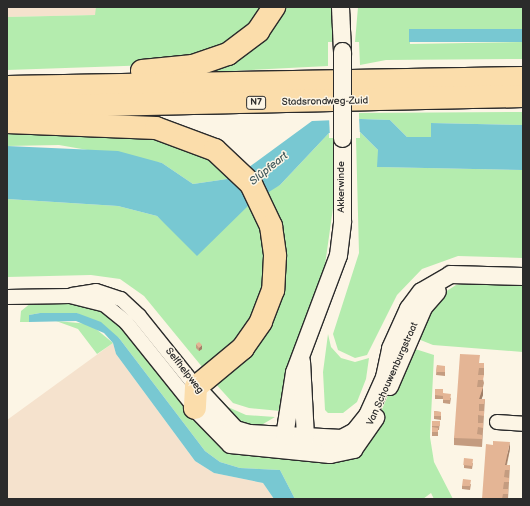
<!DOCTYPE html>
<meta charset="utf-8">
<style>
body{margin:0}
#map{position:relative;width:530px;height:506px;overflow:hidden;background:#fcf5e5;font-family:"Balsamiq Sans",sans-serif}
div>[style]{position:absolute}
.built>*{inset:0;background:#f5e2cd}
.green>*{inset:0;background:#b4ecae}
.water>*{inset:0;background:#78c8d2;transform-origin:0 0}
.pier>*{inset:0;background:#fcf5e5;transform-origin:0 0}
.roads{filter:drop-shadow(1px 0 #2b2b2b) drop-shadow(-1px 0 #2b2b2b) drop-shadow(0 1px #2b2b2b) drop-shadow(0 -1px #2b2b2b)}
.minor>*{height:14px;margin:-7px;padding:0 7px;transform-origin:7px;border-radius:7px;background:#fcf5e5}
.tertiary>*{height:17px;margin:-8.5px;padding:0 8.5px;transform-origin:8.5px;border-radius:8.5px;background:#fcf5e5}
.trunk>*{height:22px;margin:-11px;padding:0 11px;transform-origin:11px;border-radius:11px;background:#fbddab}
.bridges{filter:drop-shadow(1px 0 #2b2b2b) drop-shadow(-1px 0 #2b2b2b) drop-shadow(0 1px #2b2b2b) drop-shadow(0 -1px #2b2b2b)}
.tertiary-bridge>*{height:17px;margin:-8.5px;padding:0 8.5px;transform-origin:8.5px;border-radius:8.5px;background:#fcf5e5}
.wall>*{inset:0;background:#c49c80}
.shaded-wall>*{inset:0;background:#a07f68}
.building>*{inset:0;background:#e4b595;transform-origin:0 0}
span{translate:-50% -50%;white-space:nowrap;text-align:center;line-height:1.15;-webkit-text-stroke:3px #fcf5e5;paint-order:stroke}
.shield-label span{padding:1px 3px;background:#fcf5e5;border:1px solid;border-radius:3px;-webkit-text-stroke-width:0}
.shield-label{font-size:9px;color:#2b2b2b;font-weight:700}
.street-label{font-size:10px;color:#2b2b2b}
.water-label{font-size:11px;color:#425a5d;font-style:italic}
.frame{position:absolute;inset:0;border:8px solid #2b2b2b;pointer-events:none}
</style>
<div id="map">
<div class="built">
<i style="clip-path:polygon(7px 7px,101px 7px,95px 15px,7px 17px)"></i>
<i style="clip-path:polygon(113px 343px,116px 354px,195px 461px,214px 473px,263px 483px,274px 499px,7px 499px,7px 420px)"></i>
</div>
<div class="green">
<i style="clip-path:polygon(96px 7px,268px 7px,228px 47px,153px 65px,7px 70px,7px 17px,95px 15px)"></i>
<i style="clip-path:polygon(282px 7px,333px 7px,333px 42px,328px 42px,328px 66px,193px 73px)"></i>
<i style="clip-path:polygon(358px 7px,523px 7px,523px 29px,410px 31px,410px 44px,523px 42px,523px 59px,386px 60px,360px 65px,359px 42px,355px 42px)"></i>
<i style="clip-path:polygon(523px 112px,523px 125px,431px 123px,431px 137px,407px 137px,390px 120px,359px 119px,359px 113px)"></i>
<i style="clip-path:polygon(7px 127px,126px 131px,195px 147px,234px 178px,193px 184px,162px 163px,59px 145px,7px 146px)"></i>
<i style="clip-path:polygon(360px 132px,378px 150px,378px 167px,523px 170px,523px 258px,458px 256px,422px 269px,397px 295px,367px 355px,355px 358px,338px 350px,333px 334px,359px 253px,356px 138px,360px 138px)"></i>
<i style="clip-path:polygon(329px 133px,329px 138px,335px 138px,334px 201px,324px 272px,280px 411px,249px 408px,233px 403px,214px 382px,266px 325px,266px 191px,280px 185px)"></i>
<i style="clip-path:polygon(7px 199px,118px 206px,157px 216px,176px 233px,251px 203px,256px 207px,270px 273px,247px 334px,203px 368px,144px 296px,120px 279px,91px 275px,7px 277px)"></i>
<i style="clip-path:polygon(474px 282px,523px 283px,523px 352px,433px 345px,413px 337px,439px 296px,456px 285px)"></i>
<i style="clip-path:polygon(31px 303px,83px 303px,96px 307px,119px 322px,211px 439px,229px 450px,249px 454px,333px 459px,369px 439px,409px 347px,434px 355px,430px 437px,434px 462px,453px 499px,434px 499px,431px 493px,423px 499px,295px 499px,280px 470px,240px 468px,220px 462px,205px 451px,119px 338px,77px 313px,40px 313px,29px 315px,29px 322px,20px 322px,21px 311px)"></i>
<i style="clip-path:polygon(56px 321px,90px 324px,113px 343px,97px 354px,78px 329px)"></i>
<i style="clip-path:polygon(328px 334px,331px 347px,341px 358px,355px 362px,369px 358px,366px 379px,357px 402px,343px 413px,328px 413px,325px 410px,323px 372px)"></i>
<i style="clip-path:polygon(210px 388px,228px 407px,246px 415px,275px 417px,258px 427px,236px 422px,207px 394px)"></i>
</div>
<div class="water">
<i style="left:523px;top:29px;width:13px;height:114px;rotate:90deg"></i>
<i style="clip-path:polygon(361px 119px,390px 120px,407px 137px,431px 137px,431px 123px,523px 125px,523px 170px,377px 167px,378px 150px,360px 132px,329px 133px,280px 185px,251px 203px,197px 256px,157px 216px,118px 206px,7px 199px,7px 146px,118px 151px,162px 163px,193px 184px,234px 178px,312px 121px)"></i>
<i style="clip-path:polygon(40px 313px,77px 313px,101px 322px,119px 338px,205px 451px,220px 462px,240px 468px,280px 470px,295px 499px,274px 499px,263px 483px,214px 473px,195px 461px,116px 354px,113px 343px,104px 333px,76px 321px,29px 322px,29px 315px)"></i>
</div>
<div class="pier">
<i style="left:359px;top:117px;width:18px;height:30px;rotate:87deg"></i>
</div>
<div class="roads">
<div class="minor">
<i style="left:72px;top:295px;width:24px;rotate:-9deg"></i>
<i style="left:96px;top:291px;width:26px;rotate:18deg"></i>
<i style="left:121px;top:299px;width:25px;rotate:43deg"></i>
<i style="left:139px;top:316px;width:91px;rotate:51.2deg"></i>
<i style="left:7px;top:297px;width:63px;rotate:-0.9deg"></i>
<i style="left:70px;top:296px;width:36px;rotate:14deg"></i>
<i style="left:105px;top:305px;width:27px;rotate:39deg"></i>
<i style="left:126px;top:322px;width:110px;rotate:51.3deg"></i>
<i style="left:497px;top:422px;width:26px;rotate:4deg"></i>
</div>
<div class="tertiary">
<i style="left:340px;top:7px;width:44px;rotate:87.4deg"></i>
<i style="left:389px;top:386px;width:86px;rotate:-66.7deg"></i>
<i style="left:423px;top:307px;width:21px;rotate:-49deg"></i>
<i style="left:196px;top:387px;width:57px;rotate:47.1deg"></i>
<i style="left:235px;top:429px;width:15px;rotate:16deg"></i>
<i style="left:249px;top:433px;width:92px;rotate:3.1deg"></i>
<i style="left:341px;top:438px;width:15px;rotate:-28deg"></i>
<i style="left:354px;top:431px;width:21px;rotate:-51deg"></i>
<i style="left:367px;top:415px;width:42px;rotate:-65.9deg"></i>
<i style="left:384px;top:377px;width:30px;rotate:-78deg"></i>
<i style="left:390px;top:348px;width:44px;rotate:-65.8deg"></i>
<i style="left:408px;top:308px;width:21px;rotate:-53deg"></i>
<i style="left:421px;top:291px;width:34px;rotate:-30deg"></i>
<i style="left:450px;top:274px;width:73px;rotate:1.6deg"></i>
<i style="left:195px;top:408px;width:50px;rotate:45.8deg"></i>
<i style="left:230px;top:444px;width:100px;rotate:5.7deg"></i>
<i style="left:330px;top:454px;width:24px;rotate:-12deg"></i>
<i style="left:353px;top:449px;width:39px;rotate:-55deg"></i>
<i style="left:289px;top:444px;width:9px;rotate:-122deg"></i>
<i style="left:284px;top:436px;width:65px;rotate:-81.1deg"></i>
<i style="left:294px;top:372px;width:125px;rotate:-69.4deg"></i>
<i style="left:338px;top:255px;width:35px;rotate:-83deg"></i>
<i style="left:342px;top:220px;width:82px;rotate:-90deg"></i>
<i style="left:298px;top:446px;width:11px;rotate:-52deg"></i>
<i style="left:305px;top:437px;width:76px;rotate:-93deg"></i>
</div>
<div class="trunk">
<i style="left:142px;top:71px;width:51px;rotate:-5.6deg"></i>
<i style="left:193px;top:66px;width:37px;rotate:-19deg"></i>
<i style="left:228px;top:54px;width:38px;rotate:-37deg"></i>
<i style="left:258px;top:31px;width:29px;rotate:-56deg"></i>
<i style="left:7px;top:87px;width:516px;rotate:-1deg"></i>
<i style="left:7px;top:107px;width:516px;rotate:-1.22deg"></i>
<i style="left:7px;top:122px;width:149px;rotate:2.3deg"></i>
<i style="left:156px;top:128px;width:63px;rotate:20.4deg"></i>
<i style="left:215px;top:150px;width:50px;rotate:43.4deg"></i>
<i style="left:251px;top:184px;width:47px;rotate:64.5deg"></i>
<i style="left:271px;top:226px;width:30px;rotate:82deg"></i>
<i style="left:275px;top:256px;width:34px;rotate:93deg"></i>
<i style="left:273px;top:290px;width:34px;rotate:111deg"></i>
<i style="left:261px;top:322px;width:32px;rotate:125deg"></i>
<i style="left:243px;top:348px;width:61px;rotate:140.3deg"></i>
<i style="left:196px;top:387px;width:21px;rotate:93deg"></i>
</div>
</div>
<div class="bridges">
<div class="tertiary-bridge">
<i style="left:342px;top:51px;width:87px;rotate:90deg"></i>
</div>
</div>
<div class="wall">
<i style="clip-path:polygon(196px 344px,202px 349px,199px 351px,196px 348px)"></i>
<i style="clip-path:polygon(480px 363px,484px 363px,484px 375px,482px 375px,484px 383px,483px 387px,483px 395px,481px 399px,485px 399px,482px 447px,454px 445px,454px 438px)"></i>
<i style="clip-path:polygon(437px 365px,445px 370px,445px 376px,436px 375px)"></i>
<i style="clip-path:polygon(435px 389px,451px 398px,450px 404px,443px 403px,443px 399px,435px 399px)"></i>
<i style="clip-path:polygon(434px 411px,441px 412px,441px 420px,434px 419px)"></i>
<i style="clip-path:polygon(440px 421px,439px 430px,438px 430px,438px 436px,432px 436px,432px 426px)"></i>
<i style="clip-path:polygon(510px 449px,507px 465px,510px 465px,508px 499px,482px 499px)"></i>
<i style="clip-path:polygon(473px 463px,472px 469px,464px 468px,464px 465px)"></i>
<i style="clip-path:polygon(471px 484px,470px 490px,462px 489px,462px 486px)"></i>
</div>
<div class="shaded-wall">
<i style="clip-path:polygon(202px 345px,202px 349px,199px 351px,199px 348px)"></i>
<i style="clip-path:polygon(483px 387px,483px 395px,480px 404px,479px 399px)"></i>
<i style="clip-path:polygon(510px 442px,510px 449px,505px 470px,505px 465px)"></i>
</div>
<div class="building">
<i style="clip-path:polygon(199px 342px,202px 345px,199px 348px,196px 344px)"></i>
<i style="clip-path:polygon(460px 354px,480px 355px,479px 363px,484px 363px,484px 368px,479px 368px,478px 375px,484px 375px,483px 380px,478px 380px,477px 387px,483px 387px,479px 399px,485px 399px,484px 404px,479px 404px,479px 411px,484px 411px,484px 416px,478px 415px,478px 423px,483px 423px,483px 428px,478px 427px,477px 434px,482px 435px,482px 439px,454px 438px)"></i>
<i style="clip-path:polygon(437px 365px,445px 366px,445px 372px,436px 372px)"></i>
<i style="clip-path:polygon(435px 389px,443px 389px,443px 393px,451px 394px,450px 400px,443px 400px,443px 396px,435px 395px)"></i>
<i style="clip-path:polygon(434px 411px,441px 412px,441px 416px,434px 416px)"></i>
<i style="left:432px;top:421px;width:8px;height:5px"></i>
<i style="clip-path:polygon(432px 427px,438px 428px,438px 432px,432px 432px)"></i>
<i style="clip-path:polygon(493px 441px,510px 442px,505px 465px,510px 465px,510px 470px,505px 470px,504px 477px,509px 478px,509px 482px,504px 482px,503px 489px,508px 489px,508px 494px,503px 494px,502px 499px,482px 499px,486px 444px,493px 445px)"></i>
<i style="left:464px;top:458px;width:9px;height:7px;rotate:6deg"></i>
<i style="clip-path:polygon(463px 479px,471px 480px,470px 486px,462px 486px)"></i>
</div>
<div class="shield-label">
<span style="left:256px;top:103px">N7</span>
</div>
<div class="street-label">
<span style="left:325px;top:102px;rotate:-1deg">Stadsrondweg-Zuid</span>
<span style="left:342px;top:187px;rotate:-90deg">Akkerwinde</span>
<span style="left:184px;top:371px;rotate:52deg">Selfhelpweg</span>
<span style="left:393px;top:374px;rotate:-66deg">Van Schouwenburgstraat</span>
</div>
<div class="water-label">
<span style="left:269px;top:169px;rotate:-39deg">Slûpfeart</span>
</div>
<div class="frame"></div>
</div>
